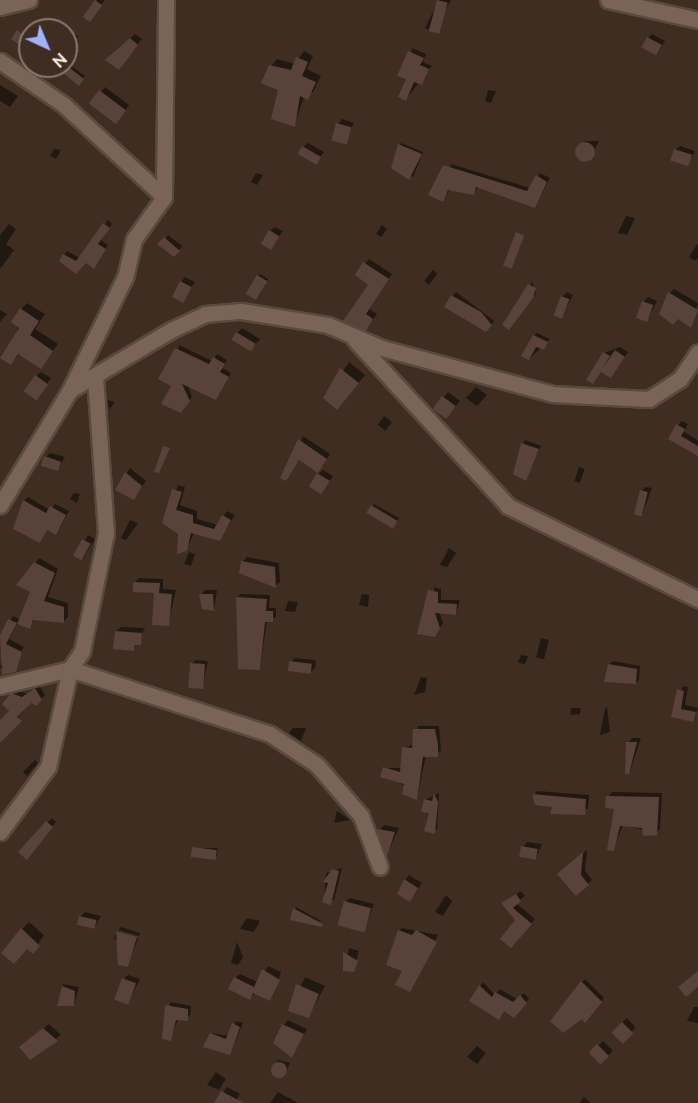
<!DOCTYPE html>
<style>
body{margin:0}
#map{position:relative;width:698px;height:1103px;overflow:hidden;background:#402d22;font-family:Raleway,sans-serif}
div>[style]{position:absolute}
.shadow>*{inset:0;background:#0007;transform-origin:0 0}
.building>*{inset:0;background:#584239;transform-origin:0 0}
.round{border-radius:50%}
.roads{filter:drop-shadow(2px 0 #59493f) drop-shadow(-2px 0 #59493f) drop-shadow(0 2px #59493f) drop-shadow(0 -2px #59493f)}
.minor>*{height:15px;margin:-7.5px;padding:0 7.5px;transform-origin:7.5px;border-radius:7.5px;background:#7a6457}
span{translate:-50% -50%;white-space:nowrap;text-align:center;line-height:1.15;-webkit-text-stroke:4.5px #402d22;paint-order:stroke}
.north{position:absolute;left:18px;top:18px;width:60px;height:60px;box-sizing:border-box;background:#402d22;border:2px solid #8a7970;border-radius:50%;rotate:136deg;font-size:16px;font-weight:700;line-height:24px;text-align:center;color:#faece5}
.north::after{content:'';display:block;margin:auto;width:21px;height:27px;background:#9fb3fd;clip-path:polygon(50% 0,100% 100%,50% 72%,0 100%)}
</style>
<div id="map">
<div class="shadow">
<i style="clip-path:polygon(97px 0,105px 0,90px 20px,84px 17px)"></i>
<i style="clip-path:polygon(439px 0,451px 0,433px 32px,425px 28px)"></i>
<i style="clip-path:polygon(70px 33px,78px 36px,69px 53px,66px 37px)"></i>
<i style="clip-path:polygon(135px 34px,142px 39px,119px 68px,108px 60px)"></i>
<i style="clip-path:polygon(652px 34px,665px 41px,657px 55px,648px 38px)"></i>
<i style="clip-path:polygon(412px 48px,426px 54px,423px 62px,432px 66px,406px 99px)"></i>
<i style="clip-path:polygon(304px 51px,313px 56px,307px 69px,321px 76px,313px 92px,304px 97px,294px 126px,271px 66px,277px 59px,295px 64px)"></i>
<i style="clip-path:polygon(66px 62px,85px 76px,79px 84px,59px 68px)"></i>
<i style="clip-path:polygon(0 85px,18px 96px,10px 107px,0 101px)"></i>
<i style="clip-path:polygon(105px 87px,129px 105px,120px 118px,91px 104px)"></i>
<i style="clip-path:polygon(488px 90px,496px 91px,491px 103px,485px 101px)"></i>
<i style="clip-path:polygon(342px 119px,354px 123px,345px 142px,338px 124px)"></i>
<i style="clip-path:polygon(585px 141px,599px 141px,588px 162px,576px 157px)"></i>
<i style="clip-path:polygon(308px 143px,324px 152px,316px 163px,303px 147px)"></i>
<i style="left:401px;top:143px;width:24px;height:27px;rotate:22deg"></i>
<i style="clip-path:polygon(680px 146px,695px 151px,688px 164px,675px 150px)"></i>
<i style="clip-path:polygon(54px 149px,61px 150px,56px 159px,50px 156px)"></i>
<i style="clip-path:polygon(451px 164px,530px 188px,540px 173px,550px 178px,535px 207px,478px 186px,474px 194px,450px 189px,443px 200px)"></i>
<i style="clip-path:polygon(256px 173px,263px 175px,257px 185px,251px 182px)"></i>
<i style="clip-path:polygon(626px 216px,635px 218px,627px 235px,618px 233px)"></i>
<i style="clip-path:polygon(108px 220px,112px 224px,101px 240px,108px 245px,97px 264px,86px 261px,75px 272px,64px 255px,67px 251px,80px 258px)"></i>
<i style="clip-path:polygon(9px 224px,16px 229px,6px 244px,14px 250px,0 269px,0 235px)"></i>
<i style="clip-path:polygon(382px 225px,387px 229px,381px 237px,376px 234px)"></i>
<i style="clip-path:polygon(275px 227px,283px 231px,270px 248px,270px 231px)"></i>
<i style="left:168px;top:235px;width:18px;height:12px;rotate:38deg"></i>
<i style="clip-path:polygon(698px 243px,698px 258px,695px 261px,689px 257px)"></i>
<i style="clip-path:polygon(369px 259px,392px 274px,369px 309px,377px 314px,366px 329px,345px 320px,370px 284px,357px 275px)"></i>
<i style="left:433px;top:270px;width:6px;height:14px;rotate:39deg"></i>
<i style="clip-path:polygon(260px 274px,268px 279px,258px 298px,258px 276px)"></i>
<i style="clip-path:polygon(185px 277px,195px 282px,182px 301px,181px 282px)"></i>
<i style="clip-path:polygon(532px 282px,536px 293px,512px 325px,504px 325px)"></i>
<i style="clip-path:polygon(674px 289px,698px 303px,691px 326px,670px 293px)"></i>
<i style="left:456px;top:292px;width:48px;height:6px;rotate:37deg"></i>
<i style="clip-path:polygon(567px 292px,573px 295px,561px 317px,562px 297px)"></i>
<i style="clip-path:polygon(648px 297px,657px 301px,647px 320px,643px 302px)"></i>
<i style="clip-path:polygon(27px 303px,45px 314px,35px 329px,58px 344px,41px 367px,20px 353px,11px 363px,21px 309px)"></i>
<i style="clip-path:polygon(0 310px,7px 314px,0 322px)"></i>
<i style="clip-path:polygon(242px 328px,260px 339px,251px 350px,237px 333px)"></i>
<i style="clip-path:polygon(537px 333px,550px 339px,529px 359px,534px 336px)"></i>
<i style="clip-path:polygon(179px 345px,212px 361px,217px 354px,227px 360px,222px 368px,231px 373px,219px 395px,187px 384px,192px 397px,184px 407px,173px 385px)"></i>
<i style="clip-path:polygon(620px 347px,628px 352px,615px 372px,602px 371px,593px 382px,604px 353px)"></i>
<i style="clip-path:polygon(349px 362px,365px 375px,344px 401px,325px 398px)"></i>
<i style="clip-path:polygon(41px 372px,51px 378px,41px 394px,36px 376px)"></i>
<i style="clip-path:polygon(476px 387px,487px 395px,477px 406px,466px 398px)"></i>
<i style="clip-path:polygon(448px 392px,460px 401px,450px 413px,434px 409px)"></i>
<i style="clip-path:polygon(108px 400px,115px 402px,109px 410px)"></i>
<i style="left:384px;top:416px;width:10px;height:11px;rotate:37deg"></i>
<i style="clip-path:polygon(681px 421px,688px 424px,684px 432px,698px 440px,698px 454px,670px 439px)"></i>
<i style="clip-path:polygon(303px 436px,330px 454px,322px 467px,300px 459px,286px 479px)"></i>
<i style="clip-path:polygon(525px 440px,541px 446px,525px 479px,518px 457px)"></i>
<i style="clip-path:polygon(50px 453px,65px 457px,57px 470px,46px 457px)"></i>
<i style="left:579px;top:467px;width:6px;height:15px;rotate:18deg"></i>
<i style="clip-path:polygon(130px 468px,146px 481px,134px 498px,117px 489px)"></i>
<i style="clip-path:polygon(323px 470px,333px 476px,322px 492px,318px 474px)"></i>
<i style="clip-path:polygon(178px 485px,185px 487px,180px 505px,197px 511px,197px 519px,218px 525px,227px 511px,235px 515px,219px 540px,194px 533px,187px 549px,180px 534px,164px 522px)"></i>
<i style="clip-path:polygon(646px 487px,652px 488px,642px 515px,641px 491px)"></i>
<i style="clip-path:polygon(74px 493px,80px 494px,77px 503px,70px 499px)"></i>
<i style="clip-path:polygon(28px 497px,50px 510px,55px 504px,69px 511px,59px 529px,48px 529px,40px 541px,24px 501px)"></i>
<i style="clip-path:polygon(374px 504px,399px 518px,395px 525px,372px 506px)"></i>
<i style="clip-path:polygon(130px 520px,138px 523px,126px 540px,121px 538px)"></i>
<i style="clip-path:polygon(88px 535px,95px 539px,83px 559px,77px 556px)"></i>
<i style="clip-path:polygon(449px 548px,456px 553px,447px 567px,440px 565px)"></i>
<i style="clip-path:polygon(189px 552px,195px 554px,191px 566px,184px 564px)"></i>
<i style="clip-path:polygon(247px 557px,279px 563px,280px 582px,275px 586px,243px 561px)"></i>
<i style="clip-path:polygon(39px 558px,58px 569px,48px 597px,68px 603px,68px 617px,64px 621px,35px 619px,29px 627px,18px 622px,9px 639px,24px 647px,10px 672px,0 668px,4px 650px,0 638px,13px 616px,21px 620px,32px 591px,18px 585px)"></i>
<i style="clip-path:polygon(139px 578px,163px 579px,163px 589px,176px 590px,168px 624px,156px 592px,135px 582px)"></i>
<i style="clip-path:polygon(434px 587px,441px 589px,441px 600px,460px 600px,456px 614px,439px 612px,443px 623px,435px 635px)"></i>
<i style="clip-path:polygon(205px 590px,217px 590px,214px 610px,201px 595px)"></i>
<i style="clip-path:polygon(241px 594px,270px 595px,269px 608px,276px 608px,276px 617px,267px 620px,260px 669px,237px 597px)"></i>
<i style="clip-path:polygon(362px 594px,369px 595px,368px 607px,359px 605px)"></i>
<i style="clip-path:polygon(298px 602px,295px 612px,285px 611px,288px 601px)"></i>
<i style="clip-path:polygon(121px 627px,145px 628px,134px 649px,116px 631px)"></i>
<i style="left:541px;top:638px;width:8px;height:20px;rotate:14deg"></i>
<i style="clip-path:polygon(521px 655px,528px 656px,525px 664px,518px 663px)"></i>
<i style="clip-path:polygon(295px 658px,316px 660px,315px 668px,310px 672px,291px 662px)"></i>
<i style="clip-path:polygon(196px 660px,208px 661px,202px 688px,192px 663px)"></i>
<i style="clip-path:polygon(613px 661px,640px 666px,639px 680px,635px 683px,609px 664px)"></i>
<i style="clip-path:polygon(421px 677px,427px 678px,425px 692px,414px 695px)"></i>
<i style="clip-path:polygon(39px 685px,45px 695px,36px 704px,31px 701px,0 741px,0 722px,11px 710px,4px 704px,16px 690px,27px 694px)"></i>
<i style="clip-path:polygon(683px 686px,688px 687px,685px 705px,698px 708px,693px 720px,673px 716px)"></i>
<i style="clip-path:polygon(607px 707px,610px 732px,600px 735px,605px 709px)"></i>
<i style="clip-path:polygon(571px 708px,581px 708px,580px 714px,570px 715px)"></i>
<i style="clip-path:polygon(418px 726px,439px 726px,441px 751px,426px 755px,417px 798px,384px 768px,402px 768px,404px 748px,414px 744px)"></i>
<i style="clip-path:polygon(293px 728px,306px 728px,301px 741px,289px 733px)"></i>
<i style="clip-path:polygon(632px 738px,641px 738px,630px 771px,628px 743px)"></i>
<i style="clip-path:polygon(35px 760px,38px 763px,27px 776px,23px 772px)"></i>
<i style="clip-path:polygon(537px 791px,589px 795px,588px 809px,554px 805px,534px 795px)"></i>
<i style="clip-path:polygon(612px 792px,662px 793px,660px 829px,656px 833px,623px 825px,613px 850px,616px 808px,608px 797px)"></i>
<i style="clip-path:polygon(439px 793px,437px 829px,434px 832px,425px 800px)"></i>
<i style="clip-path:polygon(337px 811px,350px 820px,334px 823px)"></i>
<i style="clip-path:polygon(52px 818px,56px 822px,27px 858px,20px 852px)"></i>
<i style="clip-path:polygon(384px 825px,399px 828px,387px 854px,380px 829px)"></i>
<i style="clip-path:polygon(527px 842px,542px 844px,536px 858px,523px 847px)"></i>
<i style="clip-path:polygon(193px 848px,218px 848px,217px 856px,215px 857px)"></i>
<i style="clip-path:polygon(587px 850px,585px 871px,592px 880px,588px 884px,563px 870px)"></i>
<i style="clip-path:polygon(342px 868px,334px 900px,324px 901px,326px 873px)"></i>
<i style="clip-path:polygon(409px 875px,422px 883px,410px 900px,405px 880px)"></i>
<i style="clip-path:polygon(521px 891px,525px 896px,516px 903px,535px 919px,515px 942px,517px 920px,503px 903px)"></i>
<i style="clip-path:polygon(446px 895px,452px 901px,443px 916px,435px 912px)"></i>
<i style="clip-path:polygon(350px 898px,374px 904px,364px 930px,345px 902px)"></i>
<i style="clip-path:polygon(296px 907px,323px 922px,292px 919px)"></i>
<i style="clip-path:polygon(85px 912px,101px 916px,94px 928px,80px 917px)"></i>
<i style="clip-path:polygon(247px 918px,260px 921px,254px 932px,240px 929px)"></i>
<i style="clip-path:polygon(29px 922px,44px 935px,33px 952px,22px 929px)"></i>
<i style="clip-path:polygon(121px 927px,140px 933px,139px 936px,118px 930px)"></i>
<i style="clip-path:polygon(402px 928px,438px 935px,409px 991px,399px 931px)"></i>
<i style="clip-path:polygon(117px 931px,138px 939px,127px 966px,122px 941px,114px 939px)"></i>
<i style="clip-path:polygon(237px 942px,243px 957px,238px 965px,231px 963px)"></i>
<i style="clip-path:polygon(349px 948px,359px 951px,353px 970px,345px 969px)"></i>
<i style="clip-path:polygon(268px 966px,281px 972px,274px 994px,270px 999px,255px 992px,250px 999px,235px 978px,240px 974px,258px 982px)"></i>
<i style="clip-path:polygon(128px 975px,140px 979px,128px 1003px,123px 979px)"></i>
<i style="clip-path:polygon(305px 977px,325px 986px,309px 1016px,290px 1010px)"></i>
<i style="clip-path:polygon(585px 979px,604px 998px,585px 1021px,582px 982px)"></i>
<i style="clip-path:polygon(483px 982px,495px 995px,500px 989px,517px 999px,524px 993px,529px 999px,517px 1013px,471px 1000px)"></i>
<i style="clip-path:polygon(63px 984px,79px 987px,74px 1005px,58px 1005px)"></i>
<i style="clip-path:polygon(170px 1002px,191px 1006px,190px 1016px,178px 1019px,170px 1040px)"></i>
<i style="clip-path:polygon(694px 1007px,698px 1007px,698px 1023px,687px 1021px)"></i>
<i style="left:627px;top:1018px;width:13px;height:20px;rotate:48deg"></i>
<i style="clip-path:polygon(288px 1020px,307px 1029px,292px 1056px,284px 1025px)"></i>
<i style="clip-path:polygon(236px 1021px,243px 1023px,230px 1053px,211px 1033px,229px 1036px)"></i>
<i style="clip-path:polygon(49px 1024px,61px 1035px,30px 1058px,25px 1043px)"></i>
<i style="left:603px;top:1041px;width:14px;height:17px;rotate:45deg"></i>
<i style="clip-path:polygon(477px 1046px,486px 1053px,477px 1064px,467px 1057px)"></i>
<i style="clip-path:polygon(278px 1060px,290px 1063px,284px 1077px,271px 1070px)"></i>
<i style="clip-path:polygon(216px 1072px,226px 1079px,219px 1090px,207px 1085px)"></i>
<i style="clip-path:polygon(227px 1087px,240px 1094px,235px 1102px,216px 1103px)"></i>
<i style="clip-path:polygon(278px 1092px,298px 1103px,270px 1103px)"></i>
<i style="clip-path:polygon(584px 1097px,591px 1103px,579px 1103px)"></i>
</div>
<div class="building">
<i style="left:95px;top:0;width:9px;height:21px;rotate:36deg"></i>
<i style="left:437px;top:0;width:11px;height:32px;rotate:15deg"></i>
<i style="clip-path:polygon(17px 30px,30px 40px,30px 53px,11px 39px)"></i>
<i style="left:647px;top:37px;width:17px;height:12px;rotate:28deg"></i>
<i style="clip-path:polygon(130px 38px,138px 45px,119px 70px,105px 60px)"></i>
<i style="clip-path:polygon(408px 51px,424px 58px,420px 65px,429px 69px,422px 85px,414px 82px,406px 101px,398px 97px,406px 79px,397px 76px)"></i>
<i style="clip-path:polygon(296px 57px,308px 62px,302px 76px,316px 82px,308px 100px,300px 96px,295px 127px,271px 119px,278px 90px,261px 83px,269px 65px,291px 70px)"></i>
<i style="clip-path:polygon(66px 65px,84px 79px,79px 86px,57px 68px)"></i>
<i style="left:99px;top:90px;width:34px;height:17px;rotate:37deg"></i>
<i style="left:336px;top:123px;width:16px;height:18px;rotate:15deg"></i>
<i class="round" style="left:575px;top:142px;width:20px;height:20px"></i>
<i style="clip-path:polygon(398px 144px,422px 154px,409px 180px,391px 168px)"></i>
<i style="left:302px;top:146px;width:22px;height:9px;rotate:30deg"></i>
<i style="left:674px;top:149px;width:19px;height:12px;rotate:18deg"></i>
<i style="clip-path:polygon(443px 165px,527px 191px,536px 175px,547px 182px,535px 208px,476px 187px,474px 195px,448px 190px,443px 202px,428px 195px)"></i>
<i style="clip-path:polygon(103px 223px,110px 228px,98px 244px,106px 249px,94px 269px,86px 263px,76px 274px,59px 261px,63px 254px,76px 261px)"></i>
<i style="left:269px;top:230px;width:12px;height:16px;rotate:31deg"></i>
<i style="left:516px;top:232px;width:9px;height:36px;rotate:21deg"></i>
<i style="clip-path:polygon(164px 237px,180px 251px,174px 257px,157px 244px)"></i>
<i style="clip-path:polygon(363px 262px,389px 279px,366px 314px,373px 319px,366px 331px,343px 321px,368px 285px,355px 275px)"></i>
<i style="left:257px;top:275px;width:12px;height:22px;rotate:31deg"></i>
<i style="left:180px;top:281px;width:13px;height:18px;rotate:27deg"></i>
<i style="clip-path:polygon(528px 284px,536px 288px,533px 298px,509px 330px,502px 325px)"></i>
<i style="clip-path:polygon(668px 292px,698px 310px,691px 328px,678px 319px,673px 325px,659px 314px)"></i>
<i style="clip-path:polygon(451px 295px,481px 312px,492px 325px,486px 332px,444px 307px)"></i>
<i style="left:561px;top:296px;width:9px;height:21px;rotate:21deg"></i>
<i style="left:642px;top:301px;width:12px;height:18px;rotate:20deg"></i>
<i style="clip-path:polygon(20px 308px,39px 321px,30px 335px,53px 351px,41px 369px,18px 354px,11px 365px,0 358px,19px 328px,11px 322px)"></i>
<i style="left:236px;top:332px;width:23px;height:9px;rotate:31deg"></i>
<i style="clip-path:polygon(533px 335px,548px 342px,544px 350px,536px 347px,529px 360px,521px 356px)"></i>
<i style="clip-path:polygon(175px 348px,209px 364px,213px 357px,225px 364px,220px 372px,229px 377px,216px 400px,182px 384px,190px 401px,181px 413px,161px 404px,171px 386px,158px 379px)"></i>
<i style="clip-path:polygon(615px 350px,625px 357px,611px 378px,601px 372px,593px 384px,586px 380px,603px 352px,610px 356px,602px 369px)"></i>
<i style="clip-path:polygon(340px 368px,359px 383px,337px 410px,323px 398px)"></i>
<i style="left:35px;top:375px;width:16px;height:20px;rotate:35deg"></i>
<i style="left:442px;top:396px;width:17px;height:16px;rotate:36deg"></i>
<i style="clip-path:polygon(676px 424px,685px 429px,681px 436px,698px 446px,698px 456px,668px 439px)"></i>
<i style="clip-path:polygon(298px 439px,327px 459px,318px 473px,299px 460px,286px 481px,280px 478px)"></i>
<i style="clip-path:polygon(521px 443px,539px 449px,526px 481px,513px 474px)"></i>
<i style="clip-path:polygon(163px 446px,170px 448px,159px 473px,154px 472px)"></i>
<i style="left:44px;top:456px;width:18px;height:10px;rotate:19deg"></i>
<i style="clip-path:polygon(125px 472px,142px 486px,134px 500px,115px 490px)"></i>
<i style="left:317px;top:473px;width:15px;height:16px;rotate:32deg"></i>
<i style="clip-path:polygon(172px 489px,182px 492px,176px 510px,193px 515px,193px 523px,214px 529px,222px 515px,231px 520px,220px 541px,191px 533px,187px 551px,177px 554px,178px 534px,162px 523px)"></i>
<i style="left:640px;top:490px;width:8px;height:25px;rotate:14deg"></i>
<i style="clip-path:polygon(23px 500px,46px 513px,50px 506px,66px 515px,56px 535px,47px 530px,40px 543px,13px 529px)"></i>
<i style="left:371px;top:505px;width:31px;height:9px;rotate:31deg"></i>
<i style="left:82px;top:539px;width:10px;height:19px;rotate:29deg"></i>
<i style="clip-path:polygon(241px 561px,275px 567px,276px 588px,239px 573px)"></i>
<i style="clip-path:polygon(34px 562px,55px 573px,44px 601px,64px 607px,64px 623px,33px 620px,30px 629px,17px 624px,30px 592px,16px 585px)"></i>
<i style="clip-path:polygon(133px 582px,160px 583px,159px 593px,172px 594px,169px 626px,152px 625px,154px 593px,133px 592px)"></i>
<i style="clip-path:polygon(428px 590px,438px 592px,438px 603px,457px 604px,456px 615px,435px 613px,440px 628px,435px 637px,417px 634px)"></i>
<i style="clip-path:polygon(199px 594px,213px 594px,214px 611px,202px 609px)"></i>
<i style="clip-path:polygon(236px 597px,267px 599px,266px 611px,273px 611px,273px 622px,265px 622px,260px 670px,238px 669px)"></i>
<i style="clip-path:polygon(8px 619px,17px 623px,6px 644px,22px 652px,16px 672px,2px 675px,0 635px)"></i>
<i style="clip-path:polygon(115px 631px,142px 633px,141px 645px,135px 645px,134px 651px,113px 649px)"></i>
<i style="left:289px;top:661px;width:23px;height:10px;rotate:7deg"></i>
<i style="left:190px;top:663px;width:15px;height:25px;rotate:4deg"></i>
<i style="clip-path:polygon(608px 664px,637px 669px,636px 684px,604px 682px)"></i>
<i style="clip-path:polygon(35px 688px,42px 700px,36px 706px,31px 703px,17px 717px,22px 721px,0 743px,0 720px,9px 711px,2px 704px,11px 693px,22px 697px)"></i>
<i style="clip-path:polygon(677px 689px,684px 691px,681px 709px,696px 712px,693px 722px,671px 717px)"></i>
<i style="clip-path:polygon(413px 729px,435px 729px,438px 744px,438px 757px,423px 757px,417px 800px,402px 794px,404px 784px,380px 777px,383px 767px,400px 772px,402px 747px,412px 748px)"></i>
<i style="clip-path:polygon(626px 742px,637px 742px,629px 774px,625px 774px)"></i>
<i style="clip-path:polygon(434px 793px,438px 802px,435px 834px,424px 831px,429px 813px,421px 812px,424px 799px,432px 801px)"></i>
<i style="clip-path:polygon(532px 794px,586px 799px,585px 815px,550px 814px,552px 807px,535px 805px)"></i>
<i style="clip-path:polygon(606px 796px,659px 797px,657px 835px,643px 836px,642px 828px,620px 826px,614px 851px,607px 850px,614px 809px,605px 808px)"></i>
<i style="clip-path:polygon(46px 821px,53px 827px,27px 860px,18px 852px)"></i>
<i style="clip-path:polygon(378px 829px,395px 832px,387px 856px,378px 833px)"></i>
<i style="left:521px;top:846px;width:17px;height:11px;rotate:10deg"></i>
<i style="left:192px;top:847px;width:25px;height:10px;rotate:7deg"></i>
<i style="clip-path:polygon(583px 852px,581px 875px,589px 885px,576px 896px,557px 874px)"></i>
<i style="clip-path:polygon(332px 869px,339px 871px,331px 905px,322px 902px,328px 883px,323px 882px)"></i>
<i style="clip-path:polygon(404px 879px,418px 888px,410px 902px,397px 894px)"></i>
<i style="clip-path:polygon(516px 894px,521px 901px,513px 908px,532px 924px,511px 948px,500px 939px,515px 920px,501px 903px)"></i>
<i style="left:344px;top:901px;width:28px;height:25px;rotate:15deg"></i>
<i style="clip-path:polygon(293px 908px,323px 924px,322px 927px,290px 920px)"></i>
<i style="left:79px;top:916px;width:18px;height:9px;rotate:13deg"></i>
<i style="clip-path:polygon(21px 928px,40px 946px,33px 954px,27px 949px,14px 964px,1px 953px)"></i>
<i style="clip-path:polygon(398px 930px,412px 935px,416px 930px,437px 942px,410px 992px,395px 985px,402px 971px,386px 965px)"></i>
<i style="clip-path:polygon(116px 931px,137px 937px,128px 967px,118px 965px)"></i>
<i style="clip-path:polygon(343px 952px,358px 961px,354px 972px,343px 971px)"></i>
<i style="clip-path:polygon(262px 969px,280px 980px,270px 1001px,253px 993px,250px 1000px,228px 989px,234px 977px,254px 987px)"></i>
<i style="clip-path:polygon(698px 971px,698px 987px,686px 997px,678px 987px)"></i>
<i style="left:122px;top:978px;width:15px;height:23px;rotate:20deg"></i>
<i style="clip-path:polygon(581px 981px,602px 1002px,585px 1023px,582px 1019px,563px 1033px,550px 1021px)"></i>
<i style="clip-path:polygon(296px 984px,319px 994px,309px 1018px,288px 1011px)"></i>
<i style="clip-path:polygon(479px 985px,492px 997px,495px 992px,513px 1002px,520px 995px,527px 1003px,514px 1018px,504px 1011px,499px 1020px,469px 1001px)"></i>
<i style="clip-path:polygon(62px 986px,75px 991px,74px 1006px,57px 1006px)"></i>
<i style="clip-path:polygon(165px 1005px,188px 1009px,188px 1021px,176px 1020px,171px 1041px,162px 1039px)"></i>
<i style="left:622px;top:1022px;width:16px;height:15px;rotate:45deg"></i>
<i style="clip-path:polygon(232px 1023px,240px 1027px,230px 1055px,203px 1047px,210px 1033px,226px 1039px)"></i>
<i style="clip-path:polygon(282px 1024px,304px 1034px,292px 1058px,273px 1043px)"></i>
<i style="clip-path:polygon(43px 1028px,58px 1041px,30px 1060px,19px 1047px)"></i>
<i style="left:597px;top:1044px;width:17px;height:12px;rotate:45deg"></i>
<i class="round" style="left:271px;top:1062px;width:16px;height:16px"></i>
<i style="clip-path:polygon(221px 1091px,244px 1103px,214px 1103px)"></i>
</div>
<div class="roads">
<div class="minor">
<i style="left:608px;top:0;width:92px;rotate:12.5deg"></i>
<i style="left:0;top:7px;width:30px;rotate:-14deg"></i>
<i style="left:0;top:61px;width:78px;rotate:34.5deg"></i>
<i style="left:64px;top:105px;width:136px;rotate:42.6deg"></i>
<i style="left:164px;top:197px;width:52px;rotate:125.5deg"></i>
<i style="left:134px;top:239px;width:39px;rotate:103deg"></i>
<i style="left:125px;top:277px;width:126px;rotate:116deg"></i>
<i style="left:70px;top:390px;width:135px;rotate:121.3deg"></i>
<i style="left:164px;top:197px;width:197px;rotate:-89.4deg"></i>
<i style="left:355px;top:340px;width:226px;rotate:47.3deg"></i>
<i style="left:508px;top:506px;width:212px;rotate:26.1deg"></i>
<i style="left:70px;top:390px;width:117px;rotate:-30.7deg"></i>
<i style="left:171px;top:330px;width:38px;rotate:-25deg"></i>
<i style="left:205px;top:314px;width:36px;rotate:-5deg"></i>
<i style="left:241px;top:311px;width:88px;rotate:9.1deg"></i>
<i style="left:328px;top:325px;width:59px;rotate:23.1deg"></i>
<i style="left:382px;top:348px;width:176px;rotate:15.1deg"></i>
<i style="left:552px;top:394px;width:97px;rotate:3deg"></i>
<i style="left:649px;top:399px;width:37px;rotate:-33deg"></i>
<i style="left:680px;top:379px;width:32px;rotate:-56deg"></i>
<i style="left:0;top:686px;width:72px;rotate:-13.7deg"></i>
<i style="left:70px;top:669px;width:22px;rotate:-56deg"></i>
<i style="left:82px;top:651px;width:120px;rotate:-78.5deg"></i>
<i style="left:106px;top:533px;width:157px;rotate:-94deg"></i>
<i style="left:0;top:832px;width:81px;rotate:-53.6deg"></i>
<i style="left:48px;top:767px;width:100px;rotate:-77.3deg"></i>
<i style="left:70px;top:669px;width:210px;rotate:18deg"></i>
<i style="left:270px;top:734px;width:56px;rotate:33.4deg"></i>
<i style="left:317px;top:765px;width:67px;rotate:49.2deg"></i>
<i style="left:361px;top:816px;width:54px;rotate:69.6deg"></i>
</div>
</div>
<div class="north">N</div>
</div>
